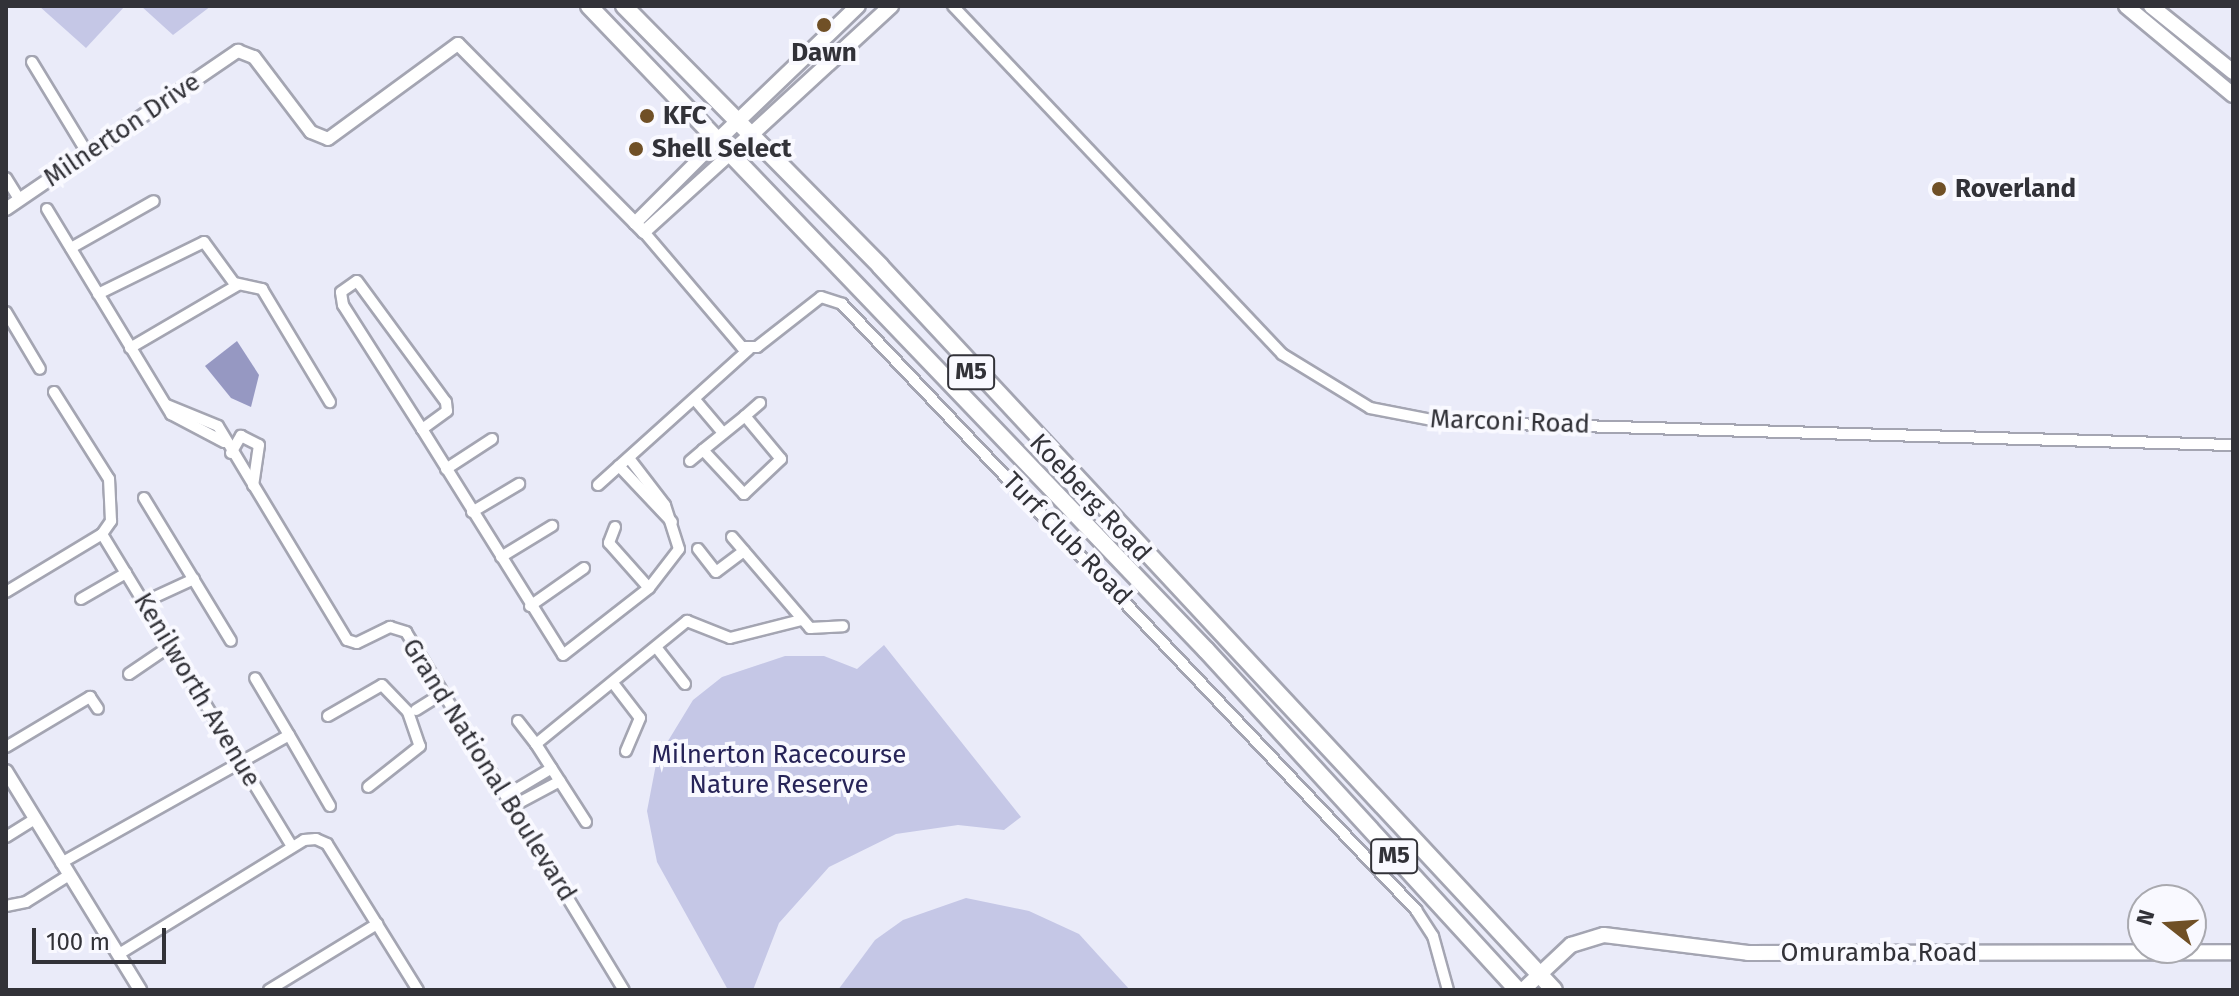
<!DOCTYPE html>
<style>
body{margin:0}
#map{position:relative;width:2239px;height:996px;overflow:hidden;background:#eaebf9;font-family:"Fira Sans",sans-serif}
div>[style]{position:absolute}
.green>*{inset:0;background:#c5c7e6}
.water>*{inset:0;background:#9698c2}
.roads{filter:drop-shadow(2px 0 #a4a5b2) drop-shadow(-2px 0 #a4a5b2) drop-shadow(0 2px #a4a5b2) drop-shadow(0 -2px #a4a5b2)}
.minor>*{height:10px;margin:-5px;padding:0 5px;transform-origin:5px;border-radius:5px;background:#fff}
.tertiary>*{height:12px;margin:-6px;padding:0 6px;transform-origin:6px;border-radius:6px;background:#fff}
.secondary>*{height:14px;margin:-7px;padding:0 7px;transform-origin:7px;border-radius:7px;background:#fff}
.primary>*{height:16px;margin:-8px;padding:0 8px;transform-origin:8px;border-radius:8px;background:#fff}
.dots>*{width:22px;height:22px;translate:-50% -50%;box-sizing:border-box;border:4px solid #f9f9ff;border-radius:50%}
span{translate:-50% -50%;white-space:nowrap;text-align:center;line-height:1.15;-webkit-text-stroke:8px #f9f9ff;paint-order:stroke}
.shield-label span{padding:2px 6px;background:#f9f9ff;border:2px solid;border-radius:6px;-webkit-text-stroke-width:0}
.shield-label{font-size:24px;color:#323238;font-weight:700}
.poi-label{font-size:26px;color:#323238;font-weight:700}
.left{translate:0 -50%;text-align:left}
.street-label{font-size:26px;color:#323238}
.park-label{font-size:26px;color:#272458}
.frame{position:absolute;inset:0;border:8px solid #323238;pointer-events:none}
.north{position:absolute;left:2127px;top:884px;width:80px;height:80px;box-sizing:border-box;background:#f9f9ff;border:2px solid #a9a9af;border-radius:50%;rotate:287deg;font-size:22px;font-weight:700;line-height:32px;text-align:center;color:#323238}
.north::after{content:'';display:block;margin:auto;width:28px;height:36px;background:#705026;clip-path:polygon(50% 0,100% 100%,50% 72%,0 100%)}
.scale{position:absolute;left:32px;top:928px;width:134px;height:36px;box-sizing:border-box;border:4px solid #323238;border-top:0;padding-left:10px;font-size:24px;line-height:28px;white-space:nowrap;color:#323238;-webkit-text-stroke:6px #f9f9ff;paint-order:stroke}
</style>
<div id="map">
<div class="green">
<i style="clip-path:polygon(39px 6px,125px 6px,86px 48px)"></i>
<i style="clip-path:polygon(141px 6px,211px 6px,173px 35px)"></i>
<i style="clip-path:polygon(884px 645px,1021px 817px,1004px 830px,958px 825px,896px 834px,829px 867px,779px 923px,753px 990px,728px 990px,657px 862px,647px 811px,657px 759px,693px 700px,722px 677px,785px 656px,824px 656px,857px 669px)"></i>
<i style="clip-path:polygon(966px 898px,1029px 911px,1079px 934px,1130px 990px,838px 990px,875px 940px,903px 920px)"></i>
</div>
<div class="water">
<i style="clip-path:polygon(237px 341px,259px 375px,251px 407px,231px 398px,205px 366px)"></i>
</div>
<div class="roads">
<div class="minor">
<i style="left:953px;top:6px;width:479px;rotate:46.6deg"></i>
<i style="left:1282px;top:354px;width:103px;rotate:31.5deg"></i>
<i style="left:1370px;top:408px;width:73px;rotate:11deg"></i>
<i style="left:1442px;top:422px;width:791px;rotate:1.67deg"></i>
<i style="left:32px;top:62px;width:108px;rotate:58.7deg"></i>
<i style="left:6px;top:178px;width:26px;rotate:58deg"></i>
<i style="left:47px;top:209px;width:240px;rotate:58.8deg"></i>
<i style="left:171px;top:414px;width:60px;rotate:27.8deg"></i>
<i style="left:644px;top:232px;width:151px;rotate:49.6deg"></i>
<i style="left:742px;top:347px;width:15px"></i>
<i style="left:757px;top:347px;width:81px;rotate:-38deg"></i>
<i style="left:821px;top:297px;width:22px;rotate:18deg"></i>
<i style="left:842px;top:304px;width:835px;rotate:46.55deg"></i>
<i style="left:1416px;top:910px;width:31px;rotate:57deg"></i>
<i style="left:1433px;top:936px;width:56px;rotate:74.5deg"></i>
<i style="left:71px;top:248px;width:95px;rotate:-29.5deg"></i>
<i style="left:357px;top:281px;width:150px;rotate:53.7deg"></i>
<i style="left:446px;top:402px;width:9px;rotate:84deg"></i>
<i style="left:447px;top:411px;width:31px;rotate:144deg"></i>
<i style="left:422px;top:429px;width:147px;rotate:-122.5deg"></i>
<i style="left:343px;top:305px;width:13px;rotate:-99deg"></i>
<i style="left:341px;top:292px;width:19px;rotate:-35deg"></i>
<i style="left:98px;top:294px;width:118px;rotate:-26.1deg"></i>
<i style="left:204px;top:242px;width:51px;rotate:53.8deg"></i>
<i style="left:234px;top:283px;width:29px;rotate:12deg"></i>
<i style="left:262px;top:289px;width:132px;rotate:59deg"></i>
<i style="left:6px;top:312px;width:66px;rotate:59.2deg"></i>
<i style="left:130px;top:348px;width:125px;rotate:-30.3deg"></i>
<i style="left:696px;top:401px;width:42px;rotate:49.8deg"></i>
<i style="left:167px;top:405px;width:55px;rotate:22.4deg"></i>
<i style="left:218px;top:426px;width:250px;rotate:58.9deg"></i>
<i style="left:347px;top:640px;width:10px;rotate:17deg"></i>
<i style="left:357px;top:643px;width:37px;rotate:-26deg"></i>
<i style="left:390px;top:627px;width:17px;rotate:17deg"></i>
<i style="left:406px;top:632px;width:419px;rotate:58.7deg"></i>
<i style="left:745px;top:416px;width:56px;rotate:50.1deg"></i>
<i style="left:781px;top:459px;width:51px;rotate:136.6deg"></i>
<i style="left:744px;top:494px;width:60px;rotate:-133deg"></i>
<i style="left:703px;top:450px;width:54px;rotate:-39deg"></i>
<i style="left:745px;top:416px;width:20px;rotate:-41deg"></i>
<i style="left:422px;top:429px;width:266px;rotate:58deg"></i>
<i style="left:563px;top:655px;width:109px;rotate:-37.9deg"></i>
<i style="left:649px;top:588px;width:49px;rotate:-52.4deg"></i>
<i style="left:679px;top:549px;width:46px;rotate:-107.7deg"></i>
<i style="left:665px;top:505px;width:59px;rotate:-127.5deg"></i>
<i style="left:231px;top:453px;width:20px;rotate:-60deg"></i>
<i style="left:241px;top:436px;width:20px;rotate:27deg"></i>
<i style="left:259px;top:445px;width:41px;rotate:98.3deg"></i>
<i style="left:690px;top:461px;width:17px;rotate:-40deg"></i>
<i style="left:619px;top:466px;width:77px;rotate:46.6deg"></i>
<i style="left:446px;top:469px;width:55px;rotate:-33.1deg"></i>
<i style="left:598px;top:485px;width:203px;rotate:-42deg"></i>
<i style="left:144px;top:498px;width:167px;rotate:58.7deg"></i>
<i style="left:472px;top:512px;width:55px;rotate:-30.8deg"></i>
<i style="left:615px;top:527px;width:17px;rotate:111deg"></i>
<i style="left:609px;top:543px;width:60px;rotate:48.4deg"></i>
<i style="left:102px;top:534px;width:366px;rotate:58.7deg"></i>
<i style="left:732px;top:537px;width:120px;rotate:49.4deg"></i>
<i style="left:810px;top:628px;width:33px;rotate:-3deg"></i>
<i style="left:698px;top:549px;width:29px;rotate:52deg"></i>
<i style="left:716px;top:572px;width:35px;rotate:-37deg"></i>
<i style="left:501px;top:557px;width:60px;rotate:-31.3deg"></i>
<i style="left:6px;top:592px;width:112px;rotate:-31.1deg"></i>
<i style="left:102px;top:534px;width:16px;rotate:-55deg"></i>
<i style="left:111px;top:521px;width:42px;rotate:-92.7deg"></i>
<i style="left:109px;top:479px;width:103px;rotate:-122.3deg"></i>
<i style="left:81px;top:599px;width:52px;rotate:-30deg"></i>
<i style="left:144px;top:602px;width:55px;rotate:-24.7deg"></i>
<i style="left:530px;top:606px;width:66px;rotate:-35.1deg"></i>
<i style="left:656px;top:647px;width:47px;rotate:51.9deg"></i>
<i style="left:129px;top:674px;width:50px;rotate:-34.3deg"></i>
<i style="left:613px;top:683px;width:44px;rotate:52.4deg"></i>
<i style="left:640px;top:718px;width:36px;rotate:113deg"></i>
<i style="left:416px;top:710px;width:32px;rotate:-32deg"></i>
<i style="left:328px;top:716px;width:62px;rotate:-29.9deg"></i>
<i style="left:382px;top:685px;width:37px;rotate:46deg"></i>
<i style="left:408px;top:712px;width:36px;rotate:71deg"></i>
<i style="left:420px;top:746px;width:66px;rotate:141.7deg"></i>
<i style="left:518px;top:721px;width:29px;rotate:52deg"></i>
<i style="left:289px;top:735px;width:82px;rotate:60deg"></i>
<i style="left:6px;top:747px;width:98px;rotate:-30.8deg"></i>
<i style="left:90px;top:697px;width:14px;rotate:56deg"></i>
<i style="left:507px;top:795px;width:52px;rotate:-31deg"></i>
<i style="left:513px;top:806px;width:53px;rotate:-28deg"></i>
<i style="left:586px;top:822px;width:93px;rotate:-122.7deg"></i>
<i style="left:536px;top:744px;width:195px;rotate:-39.2deg"></i>
<i style="left:687px;top:621px;width:46px;rotate:21.6deg"></i>
<i style="left:730px;top:638px;width:73px;rotate:-14.2deg"></i>
<i style="left:6px;top:837px;width:34px;rotate:-32deg"></i>
<i style="left:61px;top:863px;width:261px;rotate:-29.3deg"></i>
<i style="left:289px;top:735px;width:66px;rotate:-120.8deg"></i>
<i style="left:6px;top:906px;width:20px;rotate:-11deg"></i>
<i style="left:26px;top:902px;width:51px;rotate:-32.1deg"></i>
<i style="left:119px;top:954px;width:217px;rotate:-31.6deg"></i>
<i style="left:304px;top:840px;width:12px;rotate:-5deg"></i>
<i style="left:316px;top:839px;width:12px;rotate:24deg"></i>
<i style="left:327px;top:844px;width:172px;rotate:58.1deg"></i>
<i style="left:269px;top:990px;width:127px;rotate:-31.4deg"></i>
</div>
<div class="tertiary">
<i style="left:6px;top:209px;width:281px;rotate:-34.3deg"></i>
<i style="left:238px;top:51px;width:17px;rotate:21deg"></i>
<i style="left:254px;top:57px;width:94px;rotate:52.8deg"></i>
<i style="left:311px;top:132px;width:18px;rotate:22deg"></i>
<i style="left:328px;top:139px;width:161px;rotate:-36.2deg"></i>
<i style="left:458px;top:44px;width:264px;rotate:45.3deg"></i>
<i style="left:644px;top:232px;width:116px;rotate:-42.2deg"></i>
<i style="left:635px;top:223px;width:116px;rotate:-45deg"></i>
<i style="left:6px;top:771px;width:257px;rotate:58.5deg"></i>
</div>
<div class="secondary">
<i style="left:2126px;top:6px;width:139px;rotate:39.8deg"></i>
<i style="left:2151px;top:6px;width:105px;rotate:38.8deg"></i>
<i style="left:717px;top:141px;width:195px;rotate:-43.8deg"></i>
<i style="left:730px;top:154px;width:219px;rotate:-42.6deg"></i>
<i style="left:1523px;top:990px;width:66px;rotate:-43.2deg"></i>
<i style="left:1571px;top:945px;width:34px;rotate:-17deg"></i>
<i style="left:1604px;top:935px;width:145px;rotate:7.1deg"></i>
<i style="left:1748px;top:953px;width:485px;rotate:-0.1deg"></i>
</div>
<div class="primary">
<i style="left:589px;top:6px;width:892px;rotate:46.23deg"></i>
<i style="left:1206px;top:650px;width:461px;rotate:47.5deg"></i>
<i style="left:624px;top:6px;width:365px;rotate:45.4deg"></i>
<i style="left:880px;top:266px;width:989px;rotate:47.05deg"></i>
</div>
</div>
<div class="dots">
<i style="left:824px;top:25px;background:#705026"></i>
<i style="left:647px;top:116px;background:#705026"></i>
<i style="left:636px;top:149px;background:#705026"></i>
<i style="left:1939px;top:189px;background:#705026"></i>
</div>
<div class="shield-label">
<span style="left:971px;top:372px">M5</span>
<span style="left:1394px;top:856px">M5</span>
</div>
<div class="poi-label">
<span style="left:824px;top:53px">Dawn</span>
<span class="left" style="left:663px;top:116px">KFC</span>
<span class="left" style="left:652px;top:149px">Shell Select</span>
<span class="left" style="left:1955px;top:189px">Roverland</span>
</div>
<div class="street-label">
<span style="left:122px;top:130px;rotate:-34deg">Milnerton Drive</span>
<span style="left:1510px;top:422px;rotate:2deg">Marconi Road</span>
<span style="left:1090px;top:498px;rotate:47deg">Koeberg Road</span>
<span style="left:1067px;top:539px;rotate:46deg">Turf Club Road</span>
<span style="left:197px;top:690px;rotate:59deg">Kenilworth Avenue</span>
<span style="left:489px;top:770px;rotate:58deg">Grand National Boulevard</span>
<span style="left:1879px;top:953px">Omuramba Road</span>
</div>
<div class="park-label">
<span style="left:779px;top:770px">Milnerton Racecourse<br>Nature Reserve</span>
</div>
<div class="frame"></div>
<div class="north">N</div>
<div class="scale">100 m</div>
</div>
